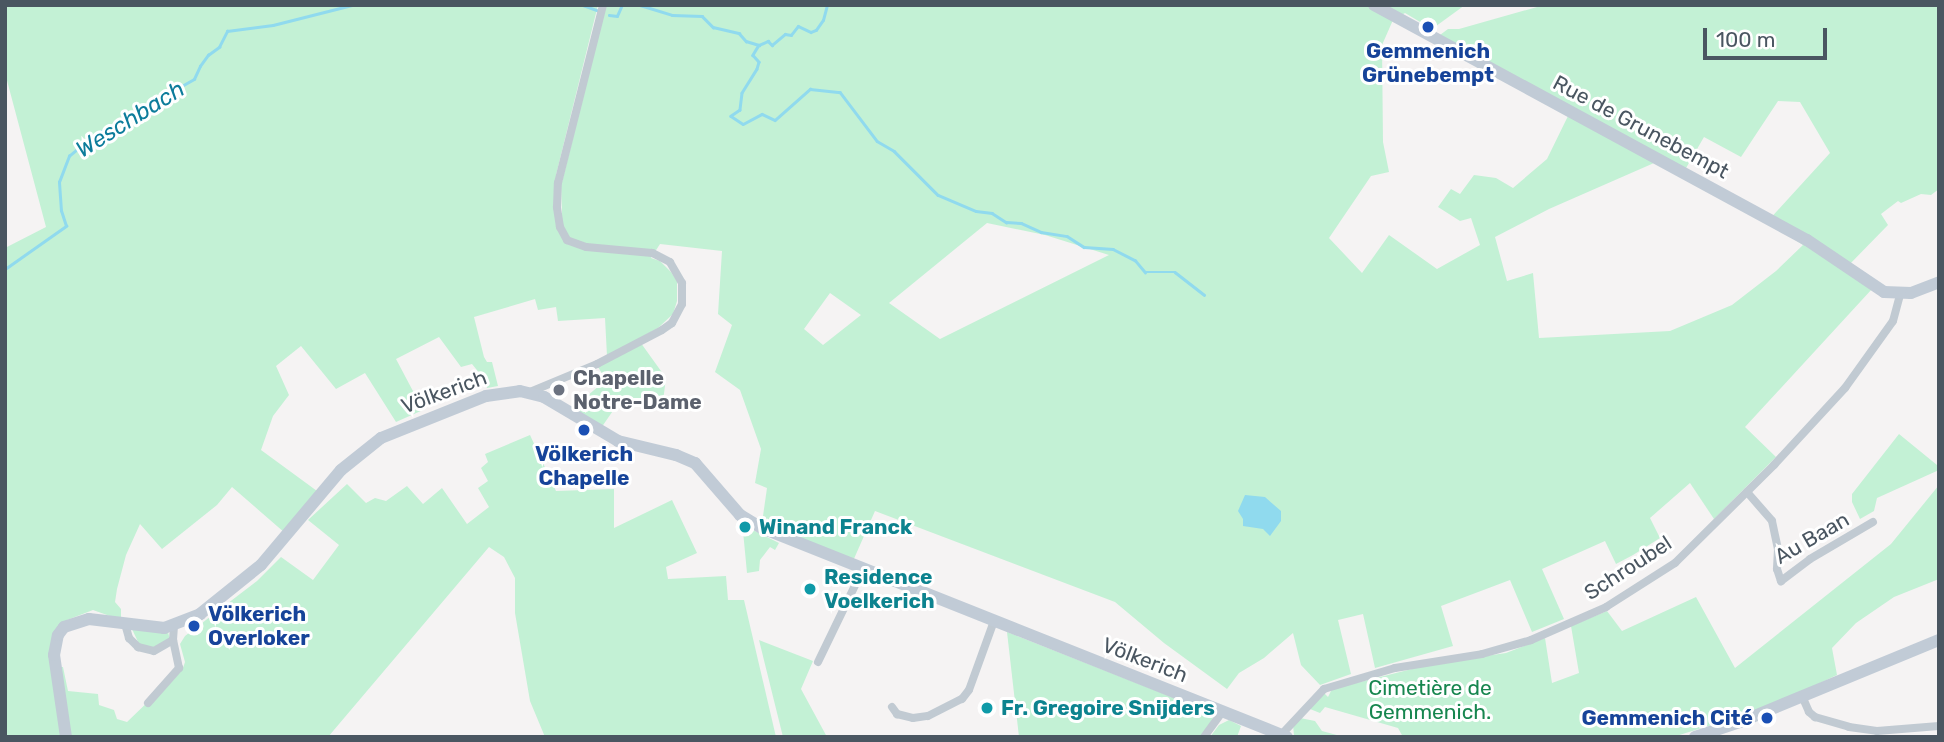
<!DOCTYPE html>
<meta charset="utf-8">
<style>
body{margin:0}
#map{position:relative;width:1944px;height:742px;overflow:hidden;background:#f5f3f3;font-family:Rubik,sans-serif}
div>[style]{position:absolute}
.green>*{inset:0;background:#c3f1d5}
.water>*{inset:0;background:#90daee}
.stream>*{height:2.5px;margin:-1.25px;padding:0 1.25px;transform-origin:1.25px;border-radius:1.25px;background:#90daee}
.street>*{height:8px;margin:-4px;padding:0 4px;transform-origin:4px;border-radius:4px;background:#c1cad2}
.secondary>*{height:12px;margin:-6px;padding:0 6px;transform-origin:6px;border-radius:6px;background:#c1cbd6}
.dots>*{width:19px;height:19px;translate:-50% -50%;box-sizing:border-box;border:4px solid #fff;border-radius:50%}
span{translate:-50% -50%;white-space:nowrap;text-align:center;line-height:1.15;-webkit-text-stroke:6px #fff;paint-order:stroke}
.transit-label{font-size:21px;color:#164399;font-weight:700}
.left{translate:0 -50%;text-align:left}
.right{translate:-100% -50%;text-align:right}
.street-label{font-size:21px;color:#4a5661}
.worship-label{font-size:21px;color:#5b616d;font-weight:700}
.culture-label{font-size:21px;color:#0d838f;font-weight:700}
.park-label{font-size:21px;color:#17864f}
.water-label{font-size:23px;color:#0c7c9b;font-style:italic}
.frame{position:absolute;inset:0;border:7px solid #4a5661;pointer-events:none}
.scale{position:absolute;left:1703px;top:28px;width:124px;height:32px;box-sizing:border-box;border:4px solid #4a5661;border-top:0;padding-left:9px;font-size:21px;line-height:24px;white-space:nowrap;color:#4a5661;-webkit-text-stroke:5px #fff;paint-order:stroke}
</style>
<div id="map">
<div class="green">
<i style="clip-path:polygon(evenodd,5px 5px,598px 5px,556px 175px,555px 214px,562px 213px,561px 186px,606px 5px,1465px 5px,1432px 29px,1405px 13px,1393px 20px,1382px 45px,1383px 142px,1389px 172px,1371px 176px,1329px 238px,1362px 273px,1389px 235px,1437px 269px,1480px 245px,1471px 218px,1460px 221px,1438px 207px,1451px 189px,1460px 194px,1474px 175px,1496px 178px,1513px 188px,1547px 159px,1568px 116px,1432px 41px,1448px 29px,1459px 29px,1544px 5px,1939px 5px,1939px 189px,1931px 195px,1921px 194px,1901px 203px,1898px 201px,1881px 214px,1888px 225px,1846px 268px,1872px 289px,1745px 427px,1776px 457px,1714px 519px,1690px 483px,1650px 518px,1660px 538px,1633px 555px,1616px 564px,1605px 541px,1542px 569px,1564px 619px,1532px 632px,1510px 580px,1441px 606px,1453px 646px,1375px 668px,1363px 614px,1338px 620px,1351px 674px,1320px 685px,1301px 665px,1293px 633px,1264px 658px,1239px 673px,1227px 689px,1164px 643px,1115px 602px,875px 511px,853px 561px,762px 523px,767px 488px,755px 483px,761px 449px,740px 390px,715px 372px,732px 325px,718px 314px,722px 251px,660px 244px,651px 258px,660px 261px,671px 272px,677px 281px,677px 301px,673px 314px,658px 328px,638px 339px,666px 378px,662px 409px,641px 398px,633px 409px,619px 402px,599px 431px,568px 412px,606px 380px,595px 362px,607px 356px,605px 318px,558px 321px,556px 307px,538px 310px,535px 299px,474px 317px,484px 357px,487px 362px,492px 362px,498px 386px,487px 388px,485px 380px,472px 364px,461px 367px,439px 337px,396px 359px,423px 410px,396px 422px,365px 373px,336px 389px,301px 346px,276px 366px,289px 395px,273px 416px,261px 450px,317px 491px,285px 533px,232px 487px,217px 505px,162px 549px,140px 524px,126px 555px,117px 589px,115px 602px,121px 609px,121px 620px,93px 610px,67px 620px,60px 626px,59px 667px,63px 667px,68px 691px,98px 694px,99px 705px,114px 710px,117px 719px,127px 722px,183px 668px,185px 662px,180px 644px,185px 636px,257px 581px,281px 557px,313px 580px,339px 545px,308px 520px,347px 484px,366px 503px,375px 498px,386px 501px,407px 486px,423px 504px,442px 488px,467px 524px,489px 507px,478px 488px,488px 481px,481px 468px,488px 462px,485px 454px,530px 435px,556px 491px,614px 489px,614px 528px,672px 500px,697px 553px,666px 567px,668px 579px,726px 576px,728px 600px,744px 600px,776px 737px,545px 737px,530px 701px,515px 613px,515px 578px,504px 557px,489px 547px,328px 737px,5px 737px,5px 248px,46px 227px,5px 73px,5px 5px,1778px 101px,1800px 102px,1830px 153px,1767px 222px,1803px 245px,1776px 271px,1732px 305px,1670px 331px,1539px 338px,1533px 273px,1507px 281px,1495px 237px,1549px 209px,1654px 163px,1682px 175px,1704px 137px,1741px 157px,1778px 101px,5px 5px,987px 223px,1045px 235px,1109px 255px,940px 339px,889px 303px,987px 223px,5px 5px,830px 293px,861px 315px,823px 345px,804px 329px,830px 293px)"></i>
<i style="clip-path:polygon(1899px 434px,1937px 465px,1939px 470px,1877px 498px,1874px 511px,1860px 519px,1852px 502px,1852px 494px)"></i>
<i style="clip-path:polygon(1939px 485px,1939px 579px,1894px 597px,1856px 623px,1832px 648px,1837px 675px,1788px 698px,1737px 717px,1673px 737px,1403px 737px,1398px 728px,1325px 707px,1320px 713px,1310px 709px,1324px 693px,1328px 697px,1332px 689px,1432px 664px,1506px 653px,1545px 638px,1552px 683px,1579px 673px,1571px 626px,1607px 611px,1622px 631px,1696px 597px,1735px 668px,1891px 544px)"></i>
<i style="clip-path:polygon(749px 528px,779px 543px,775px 550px,770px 547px,760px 560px,759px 571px,747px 573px,743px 531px)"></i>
<i style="clip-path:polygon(132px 629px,168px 632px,170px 640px,151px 648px,139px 644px)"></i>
<i style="clip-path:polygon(1007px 632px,1215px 714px,1202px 737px,1019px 737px)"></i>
<i style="clip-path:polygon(759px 640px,813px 661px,801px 689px,827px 737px,783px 737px)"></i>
<i style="clip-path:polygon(1300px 718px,1315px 721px,1322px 731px,1344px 737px,1294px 736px,1293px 724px)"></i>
<i style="clip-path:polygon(1229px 720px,1241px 726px,1237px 737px,1210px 737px,1219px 725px)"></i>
</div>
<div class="water">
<i style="clip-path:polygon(1245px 495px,1265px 497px,1281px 511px,1281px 521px,1270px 536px,1263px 529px,1243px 526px,1243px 519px,1238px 511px)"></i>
</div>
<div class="stream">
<i style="left:583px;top:5px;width:15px;rotate:20deg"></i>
<i style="left:640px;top:5px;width:34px;rotate:17deg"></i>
<i style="left:672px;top:15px;width:30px;rotate:2deg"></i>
<i style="left:702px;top:16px;width:16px;rotate:45deg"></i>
<i style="left:713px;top:27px;width:27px;rotate:13deg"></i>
<i style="left:739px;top:33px;width:11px;rotate:49deg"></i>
<i style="left:746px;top:41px;width:14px;rotate:17deg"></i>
<i style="left:759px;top:45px;width:10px;rotate:-24deg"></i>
<i style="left:768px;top:41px;width:6px;rotate:45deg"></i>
<i style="left:772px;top:45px;width:17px;rotate:-40deg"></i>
<i style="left:785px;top:34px;width:6px;rotate:9deg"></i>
<i style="left:791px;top:35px;width:11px;rotate:-52deg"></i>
<i style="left:798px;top:26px;width:14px;rotate:25deg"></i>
<i style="left:811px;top:32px;width:5px;rotate:-22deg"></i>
<i style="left:816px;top:30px;width:12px;rotate:-55deg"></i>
<i style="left:823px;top:20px;width:16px;rotate:-75deg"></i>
<i style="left:609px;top:15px;width:8px;rotate:7deg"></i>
<i style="left:617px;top:16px;width:12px;rotate:-66deg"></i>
<i style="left:759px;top:45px;width:12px;rotate:121deg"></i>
<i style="left:753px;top:55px;width:9px;rotate:49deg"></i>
<i style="left:759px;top:62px;width:7px;rotate:106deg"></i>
<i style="left:757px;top:69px;width:28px;rotate:122deg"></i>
<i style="left:742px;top:93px;width:17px;rotate:97deg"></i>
<i style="left:740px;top:110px;width:11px;rotate:146deg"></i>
<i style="left:731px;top:116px;width:14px;rotate:34deg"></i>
<i style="left:743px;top:124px;width:21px;rotate:-28deg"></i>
<i style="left:762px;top:114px;width:14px;rotate:25deg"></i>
<i style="left:775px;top:120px;width:47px;rotate:-41.5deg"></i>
<i style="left:810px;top:89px;width:30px;rotate:6deg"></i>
<i style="left:840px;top:92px;width:61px;rotate:52.9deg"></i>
<i style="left:877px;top:141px;width:20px;rotate:30deg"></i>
<i style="left:894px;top:151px;width:62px;rotate:45deg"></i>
<i style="left:938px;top:195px;width:41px;rotate:22.8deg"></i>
<i style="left:976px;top:211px;width:16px;rotate:7deg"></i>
<i style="left:992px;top:213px;width:17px;rotate:33deg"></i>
<i style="left:1006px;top:222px;width:15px;rotate:4deg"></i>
<i style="left:1021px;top:223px;width:22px;rotate:24deg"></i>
<i style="left:1041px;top:232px;width:26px;rotate:9deg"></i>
<i style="left:1067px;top:236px;width:20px;rotate:33deg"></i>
<i style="left:1084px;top:247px;width:29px;rotate:4deg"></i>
<i style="left:1113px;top:249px;width:25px;rotate:27deg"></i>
<i style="left:1135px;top:260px;width:16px;rotate:50deg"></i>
<i style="left:1145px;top:272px;width:30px"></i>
<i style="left:1175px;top:272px;width:37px;rotate:38deg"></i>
<i style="left:5px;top:269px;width:75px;rotate:-35.2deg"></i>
<i style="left:66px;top:226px;width:16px;rotate:-108deg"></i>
<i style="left:61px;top:211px;width:29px;rotate:-94deg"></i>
<i style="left:59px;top:182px;width:28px;rotate:-69deg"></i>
<i style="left:69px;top:156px;width:31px;rotate:-40deg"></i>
<i style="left:93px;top:136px;width:116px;rotate:-29.4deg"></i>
<i style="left:194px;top:79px;width:14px;rotate:-65deg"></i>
<i style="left:200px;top:66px;width:14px;rotate:-54deg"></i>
<i style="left:208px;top:55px;width:14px;rotate:-36deg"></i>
<i style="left:219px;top:47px;width:18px;rotate:-63deg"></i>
<i style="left:227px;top:31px;width:46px;rotate:-7.4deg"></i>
<i style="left:273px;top:25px;width:81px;rotate:-14.2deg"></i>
</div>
<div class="street">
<i style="left:530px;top:392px;width:73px;rotate:-22.7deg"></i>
<i style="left:597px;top:364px;width:73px;rotate:-27.6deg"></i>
<i style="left:662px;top:330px;width:12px;rotate:-35deg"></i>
<i style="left:672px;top:323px;width:21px;rotate:-62deg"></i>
<i style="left:682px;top:304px;width:21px;rotate:-90deg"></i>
<i style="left:682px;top:283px;width:24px;rotate:-120deg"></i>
<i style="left:670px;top:262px;width:20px;rotate:-153deg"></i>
<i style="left:652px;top:253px;width:66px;rotate:-174.8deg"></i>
<i style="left:586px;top:247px;width:20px;rotate:-160deg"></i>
<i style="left:567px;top:240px;width:15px;rotate:-118deg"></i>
<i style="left:560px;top:227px;width:20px;rotate:-99deg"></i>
<i style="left:557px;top:207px;width:24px;rotate:-88deg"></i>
<i style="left:558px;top:183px;width:184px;rotate:-75.8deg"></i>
<i style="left:1747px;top:492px;width:38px;rotate:49deg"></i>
<i style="left:1772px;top:521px;width:29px;rotate:78deg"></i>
<i style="left:1778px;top:549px;width:20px;rotate:93deg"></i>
<i style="left:1777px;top:569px;width:13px;rotate:72deg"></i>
<i style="left:1781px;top:581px;width:36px;rotate:-37deg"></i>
<i style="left:1810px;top:559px;width:73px;rotate:-30.4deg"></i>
<i style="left:125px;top:624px;width:15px;rotate:74deg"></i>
<i style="left:129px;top:638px;width:13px;rotate:45deg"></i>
<i style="left:138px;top:647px;width:16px;rotate:14deg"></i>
<i style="left:154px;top:651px;width:22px;rotate:-30deg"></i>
<i style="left:173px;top:640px;width:14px;rotate:-86deg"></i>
<i style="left:818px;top:662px;width:103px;rotate:-64.2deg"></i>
<i style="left:1802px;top:696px;width:17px;rotate:66deg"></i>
<i style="left:1809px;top:712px;width:8px;rotate:40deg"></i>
<i style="left:1815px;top:717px;width:35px;rotate:16deg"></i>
<i style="left:1849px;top:727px;width:28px;rotate:8deg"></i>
<i style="left:1877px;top:731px;width:62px;rotate:-4.6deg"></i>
<i style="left:148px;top:703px;width:47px;rotate:-48.5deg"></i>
<i style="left:179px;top:668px;width:29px;rotate:-102deg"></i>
<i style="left:892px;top:707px;width:9px;rotate:54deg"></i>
<i style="left:897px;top:714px;width:16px;rotate:14deg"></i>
<i style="left:913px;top:718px;width:15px;rotate:-8deg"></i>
<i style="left:928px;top:716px;width:38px;rotate:-27deg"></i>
<i style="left:962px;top:699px;width:11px;rotate:-52deg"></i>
<i style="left:969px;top:690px;width:73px;rotate:-70.1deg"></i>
<i style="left:1281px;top:735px;width:63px;rotate:-46.9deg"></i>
<i style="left:1324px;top:689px;width:74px;rotate:-16.5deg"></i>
<i style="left:1395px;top:668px;width:88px;rotate:-9.1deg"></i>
<i style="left:1482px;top:654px;width:51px;rotate:-15.9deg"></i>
<i style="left:1531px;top:640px;width:82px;rotate:-23.7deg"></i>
<i style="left:1606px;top:607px;width:82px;rotate:-32.5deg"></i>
<i style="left:1675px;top:563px;width:139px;rotate:-44.7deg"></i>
<i style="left:1774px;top:465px;width:105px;rotate:-47.3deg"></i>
<i style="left:1845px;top:388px;width:82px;rotate:-54.4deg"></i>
<i style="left:1893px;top:321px;width:28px;rotate:-75deg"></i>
<i style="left:1204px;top:737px;width:32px;rotate:-54deg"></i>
</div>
<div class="secondary">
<i style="left:1374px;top:5px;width:493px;rotate:28.5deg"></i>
<i style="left:1807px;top:240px;width:93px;rotate:34deg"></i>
<i style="left:1884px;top:292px;width:27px;rotate:2deg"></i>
<i style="left:1911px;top:293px;width:30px;rotate:-21deg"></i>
<i style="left:66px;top:737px;width:83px;rotate:-98.3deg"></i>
<i style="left:54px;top:655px;width:20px;rotate:-79deg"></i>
<i style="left:58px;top:635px;width:10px;rotate:-53deg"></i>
<i style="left:64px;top:627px;width:26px;rotate:-18deg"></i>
<i style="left:89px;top:619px;width:76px;rotate:6.8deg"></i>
<i style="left:164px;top:628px;width:39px;rotate:-21deg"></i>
<i style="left:200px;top:614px;width:78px;rotate:-38.8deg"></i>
<i style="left:261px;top:565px;width:124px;rotate:-49.9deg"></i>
<i style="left:341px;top:470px;width:51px;rotate:-38.7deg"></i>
<i style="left:381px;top:438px;width:113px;rotate:-21.8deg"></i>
<i style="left:486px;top:396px;width:34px;rotate:-8deg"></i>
<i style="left:520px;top:391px;width:25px;rotate:14deg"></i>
<i style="left:544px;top:397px;width:86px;rotate:30.7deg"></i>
<i style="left:618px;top:441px;width:60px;rotate:13.6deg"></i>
<i style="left:676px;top:455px;width:21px;rotate:23deg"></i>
<i style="left:695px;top:463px;width:69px;rotate:49.1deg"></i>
<i style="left:740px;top:515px;width:26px;rotate:31deg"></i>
<i style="left:762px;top:528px;width:565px;rotate:21.71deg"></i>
<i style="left:1695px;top:737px;width:47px;rotate:-18.4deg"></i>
<i style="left:1740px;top:722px;width:215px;rotate:-22.4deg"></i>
</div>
<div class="dots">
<i style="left:1428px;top:27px;background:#1a4fb4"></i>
<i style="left:559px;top:390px;background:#6b7280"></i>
<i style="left:584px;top:430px;background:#1a4fb4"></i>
<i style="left:745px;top:527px;background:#0f9aa8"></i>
<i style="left:810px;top:589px;background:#0f9aa8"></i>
<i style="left:194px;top:626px;background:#1a4fb4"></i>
<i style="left:987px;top:708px;background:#0f9aa8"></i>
<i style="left:1767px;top:718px;background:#1a4fb4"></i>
</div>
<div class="transit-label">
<span style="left:1428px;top:63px">Gemmenich<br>Grünebempt</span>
<span style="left:584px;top:466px">Völkerich<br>Chapelle</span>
<span class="left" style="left:208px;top:626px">Völkerich<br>Overloker</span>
<span class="right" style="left:1753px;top:718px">Gemmenich Cité</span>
</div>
<div class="street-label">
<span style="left:1641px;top:127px;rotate:28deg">Rue de Grunebempt</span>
<span style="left:444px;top:392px;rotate:-20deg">Völkerich</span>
<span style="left:1812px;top:538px;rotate:-30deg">Au Baan</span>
<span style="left:1628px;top:568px;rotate:-33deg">Schroubel</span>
<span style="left:1145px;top:660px;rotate:21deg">Völkerich</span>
</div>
<div class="worship-label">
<span class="left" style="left:573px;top:390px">Chapelle<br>Notre-Dame</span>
</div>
<div class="culture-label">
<span class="left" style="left:759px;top:527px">Winand Franck</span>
<span class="left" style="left:824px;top:589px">Residence<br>Voelkerich</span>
<span class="left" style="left:1001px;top:708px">Fr. Gregoire Snijders</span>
</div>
<div class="park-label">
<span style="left:1430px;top:700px">Cimetière de<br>Gemmenich.</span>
</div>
<div class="water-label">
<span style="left:130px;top:119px;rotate:-32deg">Weschbach</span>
</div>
<div class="frame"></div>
<div class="scale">100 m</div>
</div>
